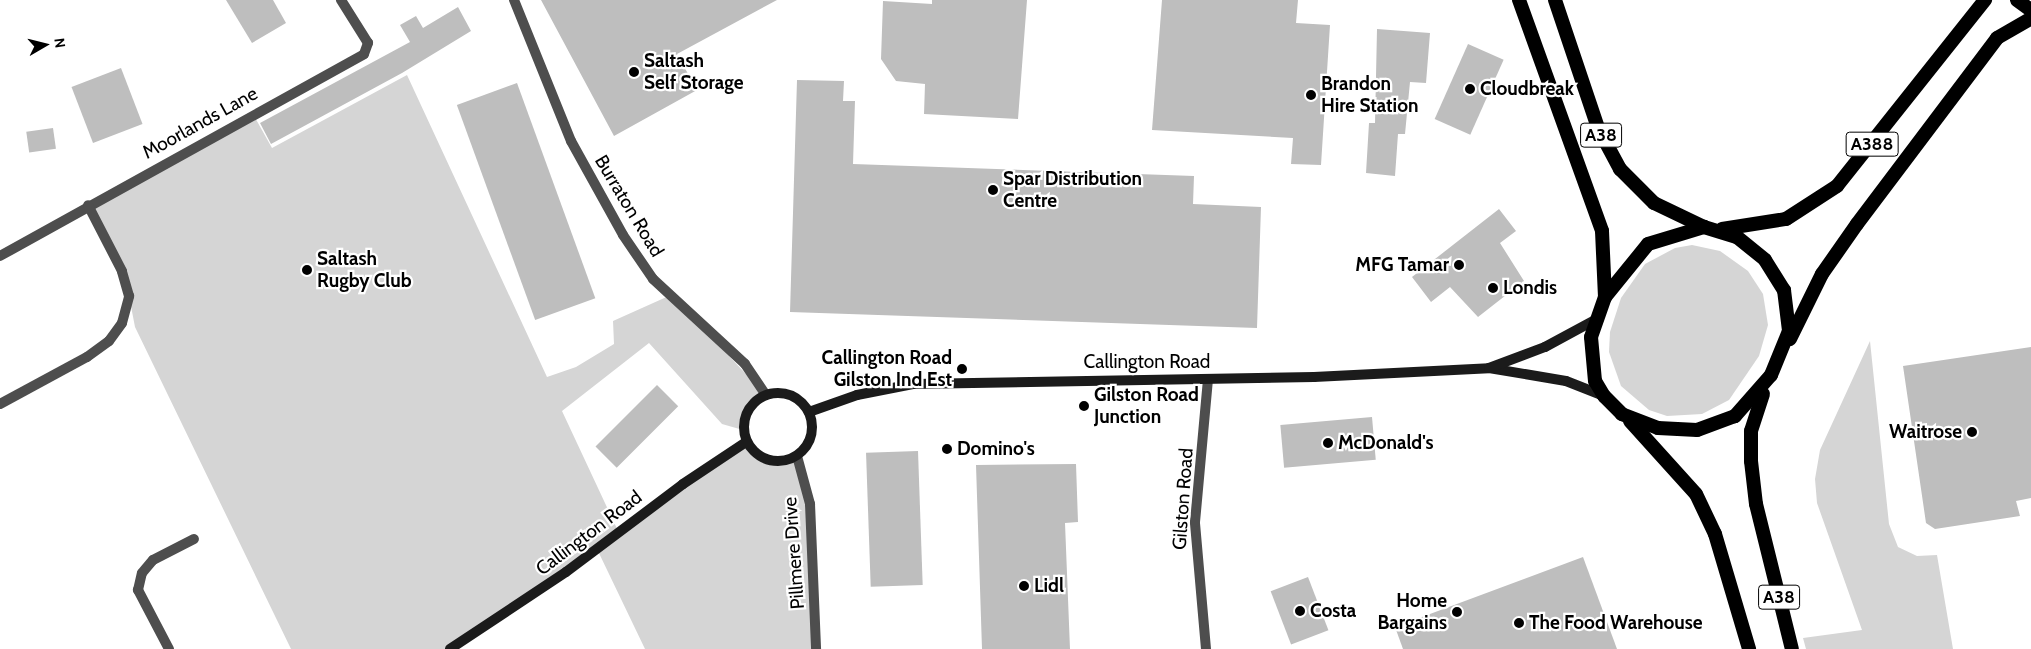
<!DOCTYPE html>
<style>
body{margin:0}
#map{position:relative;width:2031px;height:649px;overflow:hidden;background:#fff;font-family:Cabin,sans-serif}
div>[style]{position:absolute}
.green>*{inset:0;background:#d5d5d5}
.building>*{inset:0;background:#bebebe;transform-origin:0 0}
.minor>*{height:10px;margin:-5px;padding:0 5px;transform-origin:5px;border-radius:5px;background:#4e4e4e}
.tertiary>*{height:10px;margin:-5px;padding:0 5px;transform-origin:5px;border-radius:5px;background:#4e4e4e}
.secondary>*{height:10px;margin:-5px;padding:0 5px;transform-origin:5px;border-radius:5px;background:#1b1b1b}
.secondary>.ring{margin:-5px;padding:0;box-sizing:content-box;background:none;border:10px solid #1b1b1b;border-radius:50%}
.trunk>*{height:14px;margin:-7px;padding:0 7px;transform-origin:7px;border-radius:7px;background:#000}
.dots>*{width:14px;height:14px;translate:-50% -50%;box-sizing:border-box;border:2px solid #fff;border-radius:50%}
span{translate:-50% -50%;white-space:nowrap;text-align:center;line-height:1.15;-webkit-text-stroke:4.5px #fff;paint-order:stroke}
.shield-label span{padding:1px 4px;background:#fff;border:1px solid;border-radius:4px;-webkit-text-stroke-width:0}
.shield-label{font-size:18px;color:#000;font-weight:700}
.poi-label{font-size:19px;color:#000;font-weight:700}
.left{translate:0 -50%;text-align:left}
.right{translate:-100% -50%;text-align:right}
.street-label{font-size:19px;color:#000}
.north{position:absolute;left:20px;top:20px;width:50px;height:50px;-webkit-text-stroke:4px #fff;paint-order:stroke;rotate:82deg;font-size:14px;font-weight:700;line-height:20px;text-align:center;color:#000}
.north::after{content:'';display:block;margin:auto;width:18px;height:22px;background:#000;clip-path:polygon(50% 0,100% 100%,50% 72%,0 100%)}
</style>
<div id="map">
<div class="green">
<i style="clip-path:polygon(407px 75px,547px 377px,576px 367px,614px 344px,613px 321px,671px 295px,766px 395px,750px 407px,743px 430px,722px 424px,649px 343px,562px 411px,619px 533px,746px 442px,755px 454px,770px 462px,797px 456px,808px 492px,816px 649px,645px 649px,597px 549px,450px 649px,291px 649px,135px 327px,129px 296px,88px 205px,253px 114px,272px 148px)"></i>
<i style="clip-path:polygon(1692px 245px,1720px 251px,1748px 271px,1763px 294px,1768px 325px,1759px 356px,1729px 400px,1702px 414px,1667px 416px,1649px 410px,1621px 386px,1609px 352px,1610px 332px,1621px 298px,1645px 264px,1675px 248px)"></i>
<i style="clip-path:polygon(1870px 341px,1889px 524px,1898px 547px,1917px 556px,1937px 555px,1953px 649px,1806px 649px,1803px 638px,1862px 630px,1817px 503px,1815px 479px,1820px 450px)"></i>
</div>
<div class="building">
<i style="clip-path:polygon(226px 0,273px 0,286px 23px,252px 43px)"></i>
<i style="clip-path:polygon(541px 0,777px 0,677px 54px,697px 90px,614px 136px)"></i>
<i style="clip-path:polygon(932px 0,1027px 0,1018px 119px,924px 114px,925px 84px,896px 81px,881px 59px,883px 1px,932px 4px)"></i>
<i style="clip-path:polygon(1162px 0,1298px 0,1296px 23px,1330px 25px,1321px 165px,1291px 164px,1293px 138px,1152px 130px)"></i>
<i style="clip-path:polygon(458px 7px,471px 31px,402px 73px,271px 144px,260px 123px,410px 42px,400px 25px,416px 16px,423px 28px)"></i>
<i style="clip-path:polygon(1377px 29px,1430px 33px,1426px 83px,1410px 82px,1405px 134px,1398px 134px,1395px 176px,1366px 173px,1369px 123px,1375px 123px)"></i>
<i style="left:1468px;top:44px;width:39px;height:82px;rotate:24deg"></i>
<i style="left:121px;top:68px;width:60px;height:53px;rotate:69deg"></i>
<i style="clip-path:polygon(797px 80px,844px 81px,843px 101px,855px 101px,853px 164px,1194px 176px,1193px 204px,1261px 207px,1257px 328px,790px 312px)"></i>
<i style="left:517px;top:83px;width:229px;height:64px;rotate:70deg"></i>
<i style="left:53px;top:128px;width:21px;height:27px;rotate:82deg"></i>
<i style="clip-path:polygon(1499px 209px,1516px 231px,1500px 243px,1524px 281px,1478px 317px,1450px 287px,1431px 302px,1412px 277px)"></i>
<i style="clip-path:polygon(2031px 347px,2031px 498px,2016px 501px,2020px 516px,1935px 529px,1926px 523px,1903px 366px)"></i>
<i style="left:657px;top:385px;width:30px;height:87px;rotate:45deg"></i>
<i style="left:1372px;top:417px;width:43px;height:92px;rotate:85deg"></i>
<i style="left:918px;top:451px;width:134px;height:52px;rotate:88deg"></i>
<i style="clip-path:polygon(1076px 464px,1078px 522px,1065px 523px,1070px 649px,982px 649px,976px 465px)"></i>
<i style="clip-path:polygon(1583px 557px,1617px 649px,1403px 649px,1395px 627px)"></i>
<i style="left:1308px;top:577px;width:57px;height:40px;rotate:69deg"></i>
</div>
<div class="minor">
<i style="left:0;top:256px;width:416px;rotate:-29deg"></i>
<i style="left:364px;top:54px;width:12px;rotate:-70deg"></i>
<i style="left:368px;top:43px;width:51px;rotate:-122.1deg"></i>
<i style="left:0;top:404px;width:99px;rotate:-28.4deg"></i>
<i style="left:87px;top:357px;width:27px;rotate:-36deg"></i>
<i style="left:109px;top:341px;width:22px;rotate:-54deg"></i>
<i style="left:122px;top:323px;width:28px;rotate:-75deg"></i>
<i style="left:129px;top:296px;width:26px;rotate:-106deg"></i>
<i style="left:122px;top:271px;width:74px;rotate:-117.3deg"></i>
<i style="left:797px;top:456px;width:50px;rotate:74.8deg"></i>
<i style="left:810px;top:504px;width:145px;rotate:87.6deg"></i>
<i style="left:169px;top:649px;width:67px;rotate:-117.7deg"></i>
<i style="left:138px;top:590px;width:17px;rotate:-77deg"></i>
<i style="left:142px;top:573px;width:17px;rotate:-50deg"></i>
<i style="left:153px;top:560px;width:46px;rotate:-27.1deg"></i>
<i style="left:1206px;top:649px;width:127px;rotate:-95deg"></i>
<i style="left:1195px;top:522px;width:143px;rotate:-84.8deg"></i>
</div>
<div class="tertiary">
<i style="left:514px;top:0;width:152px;rotate:68deg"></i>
<i style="left:571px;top:141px;width:107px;rotate:61deg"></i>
<i style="left:623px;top:235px;width:53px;rotate:55.7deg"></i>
<i style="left:653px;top:279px;width:125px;rotate:42.7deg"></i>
<i style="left:745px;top:364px;width:37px;rotate:56deg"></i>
</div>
<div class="secondary">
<i style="left:1489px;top:368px;width:78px;rotate:9.6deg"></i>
<i style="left:1566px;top:381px;width:41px;rotate:21.5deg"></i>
<i class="ring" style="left:744px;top:393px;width:58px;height:58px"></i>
<i style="left:809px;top:412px;width:51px;rotate:-19.5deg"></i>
<i style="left:857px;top:395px;width:57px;rotate:-11.1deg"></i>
<i style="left:913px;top:384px;width:401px;rotate:-1deg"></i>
<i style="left:1314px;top:377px;width:175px;rotate:-2.9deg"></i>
<i style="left:1489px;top:368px;width:60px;rotate:-20.6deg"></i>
<i style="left:1545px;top:347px;width:57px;rotate:-28.4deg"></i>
<i style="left:450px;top:649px;width:139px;rotate:-33.6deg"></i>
<i style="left:566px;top:572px;width:146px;rotate:-36.9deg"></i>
<i style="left:683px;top:484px;width:76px;rotate:-33.7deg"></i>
</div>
<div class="trunk">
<i style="left:1519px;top:0;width:245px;rotate:70.2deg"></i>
<i style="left:1602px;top:231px;width:66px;rotate:87.4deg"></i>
<i style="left:1555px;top:0;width:135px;rotate:71.4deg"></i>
<i style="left:1598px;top:128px;width:47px;rotate:61.8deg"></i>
<i style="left:1620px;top:169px;width:48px;rotate:45deg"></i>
<i style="left:1654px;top:203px;width:55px;rotate:25.6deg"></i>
<i style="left:2017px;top:0;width:17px;rotate:36deg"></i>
<i style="left:1704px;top:227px;width:34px;rotate:17deg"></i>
<i style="left:1737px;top:237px;width:36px;rotate:39deg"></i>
<i style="left:1765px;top:260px;width:36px;rotate:58deg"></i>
<i style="left:1784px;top:290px;width:41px;rotate:83deg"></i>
<i style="left:1789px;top:331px;width:48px;rotate:112.2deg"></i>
<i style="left:1771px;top:375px;width:55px;rotate:131.3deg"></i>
<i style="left:1735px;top:416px;width:40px;rotate:159.8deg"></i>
<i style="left:1697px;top:430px;width:39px;rotate:-177deg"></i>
<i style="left:1658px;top:428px;width:39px;rotate:-159deg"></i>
<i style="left:1622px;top:414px;width:25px;rotate:-135deg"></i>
<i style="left:1604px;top:396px;width:17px;rotate:-121deg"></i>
<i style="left:1595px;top:381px;width:44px;rotate:-95.2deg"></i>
<i style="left:1591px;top:337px;width:42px;rotate:-70.7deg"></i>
<i style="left:1605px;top:297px;width:68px;rotate:-50.9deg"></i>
<i style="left:1648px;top:244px;width:59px;rotate:-16.9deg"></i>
<i style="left:1722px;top:229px;width:65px;rotate:-8.9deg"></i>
<i style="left:1786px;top:219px;width:61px;rotate:-32.9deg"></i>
<i style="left:1837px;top:186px;width:238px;rotate:-51.5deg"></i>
<i style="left:1790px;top:339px;width:72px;rotate:-63.8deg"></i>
<i style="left:1822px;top:274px;width:61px;rotate:-55deg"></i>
<i style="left:1857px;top:224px;width:233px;rotate:-53deg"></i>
<i style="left:1997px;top:38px;width:39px;rotate:-30deg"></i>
<i style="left:1763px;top:394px;width:39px;rotate:108deg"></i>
<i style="left:1751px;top:431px;width:30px;rotate:90deg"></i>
<i style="left:1751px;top:461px;width:43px;rotate:83.4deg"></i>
<i style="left:1756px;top:504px;width:149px;rotate:76.1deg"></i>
<i style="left:1630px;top:421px;width:98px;rotate:47.9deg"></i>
<i style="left:1696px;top:494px;width:44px;rotate:64.6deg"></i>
<i style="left:1715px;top:534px;width:120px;rotate:73.5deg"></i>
</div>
<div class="dots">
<i style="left:634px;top:72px;background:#000"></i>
<i style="left:1470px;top:89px;background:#000"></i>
<i style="left:1311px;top:95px;background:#000"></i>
<i style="left:993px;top:190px;background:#000"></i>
<i style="left:1459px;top:265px;background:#000"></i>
<i style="left:307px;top:270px;background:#000"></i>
<i style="left:1493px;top:288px;background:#000"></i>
<i style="left:962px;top:369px;background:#000"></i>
<i style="left:1084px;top:406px;background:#000"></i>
<i style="left:1972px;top:432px;background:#000"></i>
<i style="left:1328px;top:443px;background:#000"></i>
<i style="left:947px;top:449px;background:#000"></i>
<i style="left:1024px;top:586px;background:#000"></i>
<i style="left:1300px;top:611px;background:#000"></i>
<i style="left:1457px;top:612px;background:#000"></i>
<i style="left:1519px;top:623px;background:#000"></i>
</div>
<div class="shield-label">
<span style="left:1601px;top:135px">A38</span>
<span style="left:1872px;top:144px">A388</span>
<span style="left:1779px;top:597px">A38</span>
</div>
<div class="poi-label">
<span class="left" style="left:644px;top:72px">Saltash<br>Self Storage</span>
<span class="left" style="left:1321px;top:95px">Brandon<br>Hire Station</span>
<span class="left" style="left:1480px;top:89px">Cloudbreak</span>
<span class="left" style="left:1003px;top:190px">Spar Distribution<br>Centre</span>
<span class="left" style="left:317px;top:270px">Saltash<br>Rugby Club</span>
<span class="right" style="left:1449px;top:265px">MFG Tamar</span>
<span class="left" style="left:1503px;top:288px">Londis</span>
<span class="right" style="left:952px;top:369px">Callington Road<br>Gilston Ind Est</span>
<span class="left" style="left:1094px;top:406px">Gilston Road<br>Junction</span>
<span class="right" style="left:1962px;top:432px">Waitrose</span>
<span class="left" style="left:1338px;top:443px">McDonald's</span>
<span class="left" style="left:957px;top:449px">Domino's</span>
<span class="left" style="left:1034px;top:586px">Lidl</span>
<span class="right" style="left:1447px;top:612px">Home<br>Bargains</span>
<span class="left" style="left:1310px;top:611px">Costa</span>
<span class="left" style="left:1529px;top:623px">The Food Warehouse</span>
</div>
<div class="street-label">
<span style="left:200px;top:123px;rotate:-29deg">Moorlands Lane</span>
<span style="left:629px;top:206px;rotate:59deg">Burraton Road</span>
<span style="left:1147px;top:362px">Callington Road</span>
<span style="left:1183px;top:499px;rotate:-86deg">Gilston Road</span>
<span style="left:589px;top:533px;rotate:-37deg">Callington Road</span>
<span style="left:794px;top:553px;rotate:-94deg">Pillmere Drive</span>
</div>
<div class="north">N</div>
</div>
